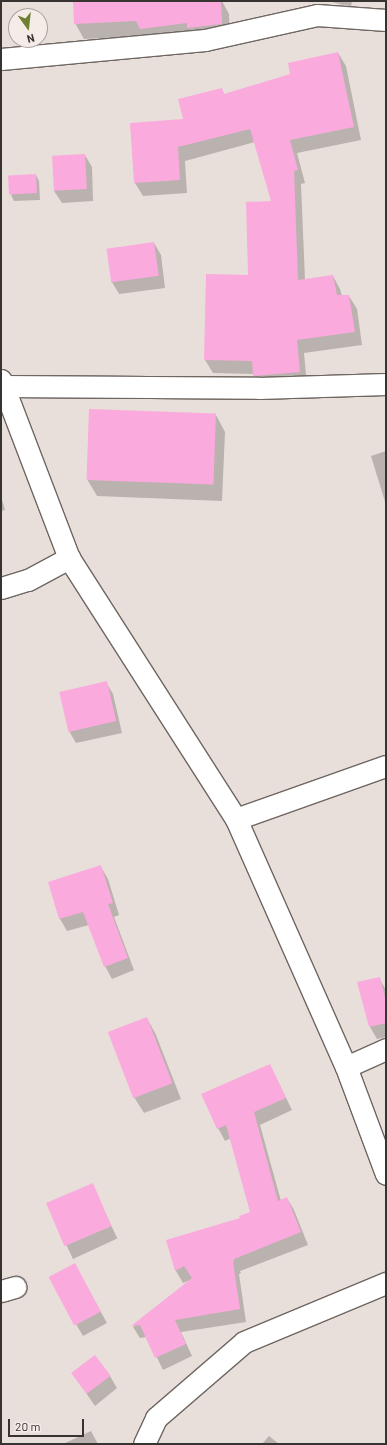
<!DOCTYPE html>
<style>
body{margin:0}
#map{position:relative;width:387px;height:1445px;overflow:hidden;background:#e9dfda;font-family:Barlow,sans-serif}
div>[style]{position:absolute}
.shadow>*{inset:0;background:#0003;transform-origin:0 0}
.building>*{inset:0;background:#fbaadd;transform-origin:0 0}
.roads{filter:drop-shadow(1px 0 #6e6661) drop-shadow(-1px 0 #6e6661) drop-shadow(0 1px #6e6661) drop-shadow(0 -1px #6e6661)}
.street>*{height:21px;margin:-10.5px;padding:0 10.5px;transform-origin:10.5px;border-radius:10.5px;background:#fff}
span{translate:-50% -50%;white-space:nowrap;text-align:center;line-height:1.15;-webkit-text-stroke:3px #f6ece7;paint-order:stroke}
.frame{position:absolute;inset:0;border:2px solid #373331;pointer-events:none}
.north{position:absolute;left:8px;top:8px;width:40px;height:40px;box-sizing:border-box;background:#f6ece7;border:1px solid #aaa29e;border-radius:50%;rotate:165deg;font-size:11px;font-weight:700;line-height:16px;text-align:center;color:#373331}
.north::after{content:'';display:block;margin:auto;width:14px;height:18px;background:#6d8132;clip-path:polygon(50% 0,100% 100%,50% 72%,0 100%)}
.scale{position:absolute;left:8px;top:1419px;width:76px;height:18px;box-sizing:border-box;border:2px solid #373331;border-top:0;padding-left:5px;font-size:12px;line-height:14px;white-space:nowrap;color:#373331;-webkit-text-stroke:3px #f6ece7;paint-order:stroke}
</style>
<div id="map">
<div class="shadow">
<i style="clip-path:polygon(74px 1px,222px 1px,229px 14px,230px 39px,145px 36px,84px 39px,75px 23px)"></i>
<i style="clip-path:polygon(328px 1px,352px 1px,351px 7px)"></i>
<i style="clip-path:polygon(338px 53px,346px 66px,361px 140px,297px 153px,305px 183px,301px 184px,305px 280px,333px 276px,340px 289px,342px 296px,349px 296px,357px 309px,362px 345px,304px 353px,307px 385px,262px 389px,254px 374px,213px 373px,205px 360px,249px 276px,273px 202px,255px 142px,185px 161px,187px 193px,143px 196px,135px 183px,184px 120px,221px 89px,225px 95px,292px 75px)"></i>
<i style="clip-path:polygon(85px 155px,92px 167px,93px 201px,62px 203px,54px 191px)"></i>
<i style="clip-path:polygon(36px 175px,39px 181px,40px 200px,14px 201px,11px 195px)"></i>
<i style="clip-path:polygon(154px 243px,161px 255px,165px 288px,119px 294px,112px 282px,108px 249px)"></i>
<i style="clip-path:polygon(216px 415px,225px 432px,222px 501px,97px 496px,87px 479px)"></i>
<i style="clip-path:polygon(386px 451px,386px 505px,371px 456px)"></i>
<i style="clip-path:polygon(1px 496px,5px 510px,1px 511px)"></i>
<i style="clip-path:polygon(106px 682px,113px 694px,122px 733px,76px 743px,69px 731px)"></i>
<i style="clip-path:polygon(101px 867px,108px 879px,119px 915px,114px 917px,134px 970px,112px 979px,105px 966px,89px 925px,67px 931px,60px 919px,49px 883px)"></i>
<i style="clip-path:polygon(379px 978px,386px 990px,386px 1037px,377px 1039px,370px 1027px,359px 983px)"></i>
<i style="clip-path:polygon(147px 1018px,156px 1035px,181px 1099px,144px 1113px,134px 1097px,110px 1032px)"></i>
<i style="clip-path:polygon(270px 1065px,292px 1110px,260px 1125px,281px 1201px,287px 1198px,294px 1210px,308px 1245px,240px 1271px,241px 1273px,239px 1274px,246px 1322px,181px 1332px,192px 1356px,163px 1370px,147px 1337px,140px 1338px,133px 1327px,195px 1278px,183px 1283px,176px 1271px,167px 1241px,242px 1219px,251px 1213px,231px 1138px,225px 1141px,218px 1128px)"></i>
<i style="left:92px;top:1184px;width:60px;height:49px;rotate:65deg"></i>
<i style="clip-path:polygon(81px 1276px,107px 1323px,83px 1336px,76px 1324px)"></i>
<i style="clip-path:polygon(73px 1374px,110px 1376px,117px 1388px,95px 1406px)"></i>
<i style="clip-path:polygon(91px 1431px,98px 1444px,63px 1444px)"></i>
<i style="clip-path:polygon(269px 1436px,279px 1444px,262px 1444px)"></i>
</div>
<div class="building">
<i style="clip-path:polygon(73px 1px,221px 1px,222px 24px,187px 28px,187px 23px,140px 29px,136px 21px,74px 24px)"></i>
<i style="clip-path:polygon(338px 52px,354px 127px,290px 140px,298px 170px,294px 171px,298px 280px,333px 275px,337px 295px,349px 295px,355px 332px,297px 340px,300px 372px,253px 376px,252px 361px,204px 360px,206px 274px,248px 275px,246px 202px,271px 201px,250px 129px,178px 147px,180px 180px,134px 183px,130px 123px,183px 119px,178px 99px,222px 88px,224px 94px,290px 74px,288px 63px)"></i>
<i style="left:85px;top:154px;width:35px;height:33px;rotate:87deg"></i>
<i style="left:36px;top:174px;width:19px;height:28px;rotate:87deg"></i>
<i style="left:154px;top:242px;width:34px;height:48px;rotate:82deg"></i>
<i style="left:89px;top:409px;width:127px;height:71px;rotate:2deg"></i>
<i style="left:107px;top:681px;width:41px;height:49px;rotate:77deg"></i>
<i style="clip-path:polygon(101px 865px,113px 903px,108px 904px,128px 958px,104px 967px,83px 912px,59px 919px,48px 882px)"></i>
<i style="clip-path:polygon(380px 977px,386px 1001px,386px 1023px,369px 1027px,357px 982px)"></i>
<i style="left:147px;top:1017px;width:71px;height:42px;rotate:69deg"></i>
<i style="clip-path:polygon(270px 1064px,286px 1098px,254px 1112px,278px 1201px,287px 1197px,301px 1232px,234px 1259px,234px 1261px,233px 1262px,240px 1309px,175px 1320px,186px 1344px,155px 1358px,140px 1325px,131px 1326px,192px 1278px,184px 1266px,175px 1271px,166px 1240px,240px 1218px,239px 1216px,250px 1212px,226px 1125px,217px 1129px,201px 1094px)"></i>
<i style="left:93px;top:1183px;width:47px;height:51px;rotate:67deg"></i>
<i style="left:75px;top:1263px;width:55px;height:30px;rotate:62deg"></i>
<i style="left:95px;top:1355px;width:26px;height:30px;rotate:53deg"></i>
</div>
<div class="roads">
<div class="street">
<i style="left:1px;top:59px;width:205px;rotate:-5.3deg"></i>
<i style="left:205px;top:40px;width:115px;rotate:-12.6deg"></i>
<i style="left:317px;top:15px;width:69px;rotate:4.1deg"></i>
<i style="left:1px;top:380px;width:191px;rotate:69.1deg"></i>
<i style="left:69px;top:558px;width:310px;rotate:57.4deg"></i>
<i style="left:236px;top:819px;width:271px;rotate:66.1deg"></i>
<i style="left:346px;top:1067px;width:114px;rotate:69.5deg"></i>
<i style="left:2px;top:386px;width:257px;rotate:0.4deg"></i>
<i style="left:259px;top:388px;width:127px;rotate:-1.8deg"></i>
<i style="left:1px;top:588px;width:28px;rotate:-17deg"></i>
<i style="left:28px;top:580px;width:47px;rotate:-28.2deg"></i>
<i style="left:236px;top:819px;width:159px;rotate:-19.5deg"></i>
<i style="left:346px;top:1067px;width:44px;rotate:-24.2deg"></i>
<i style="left:1px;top:1291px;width:15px;rotate:-16deg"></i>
<i style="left:144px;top:1444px;width:29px;rotate:-65deg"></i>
<i style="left:156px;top:1418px;width:116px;rotate:-40.8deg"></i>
<i style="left:244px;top:1342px;width:154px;rotate:-22.6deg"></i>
</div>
</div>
<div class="frame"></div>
<div class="north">N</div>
<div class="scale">20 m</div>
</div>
